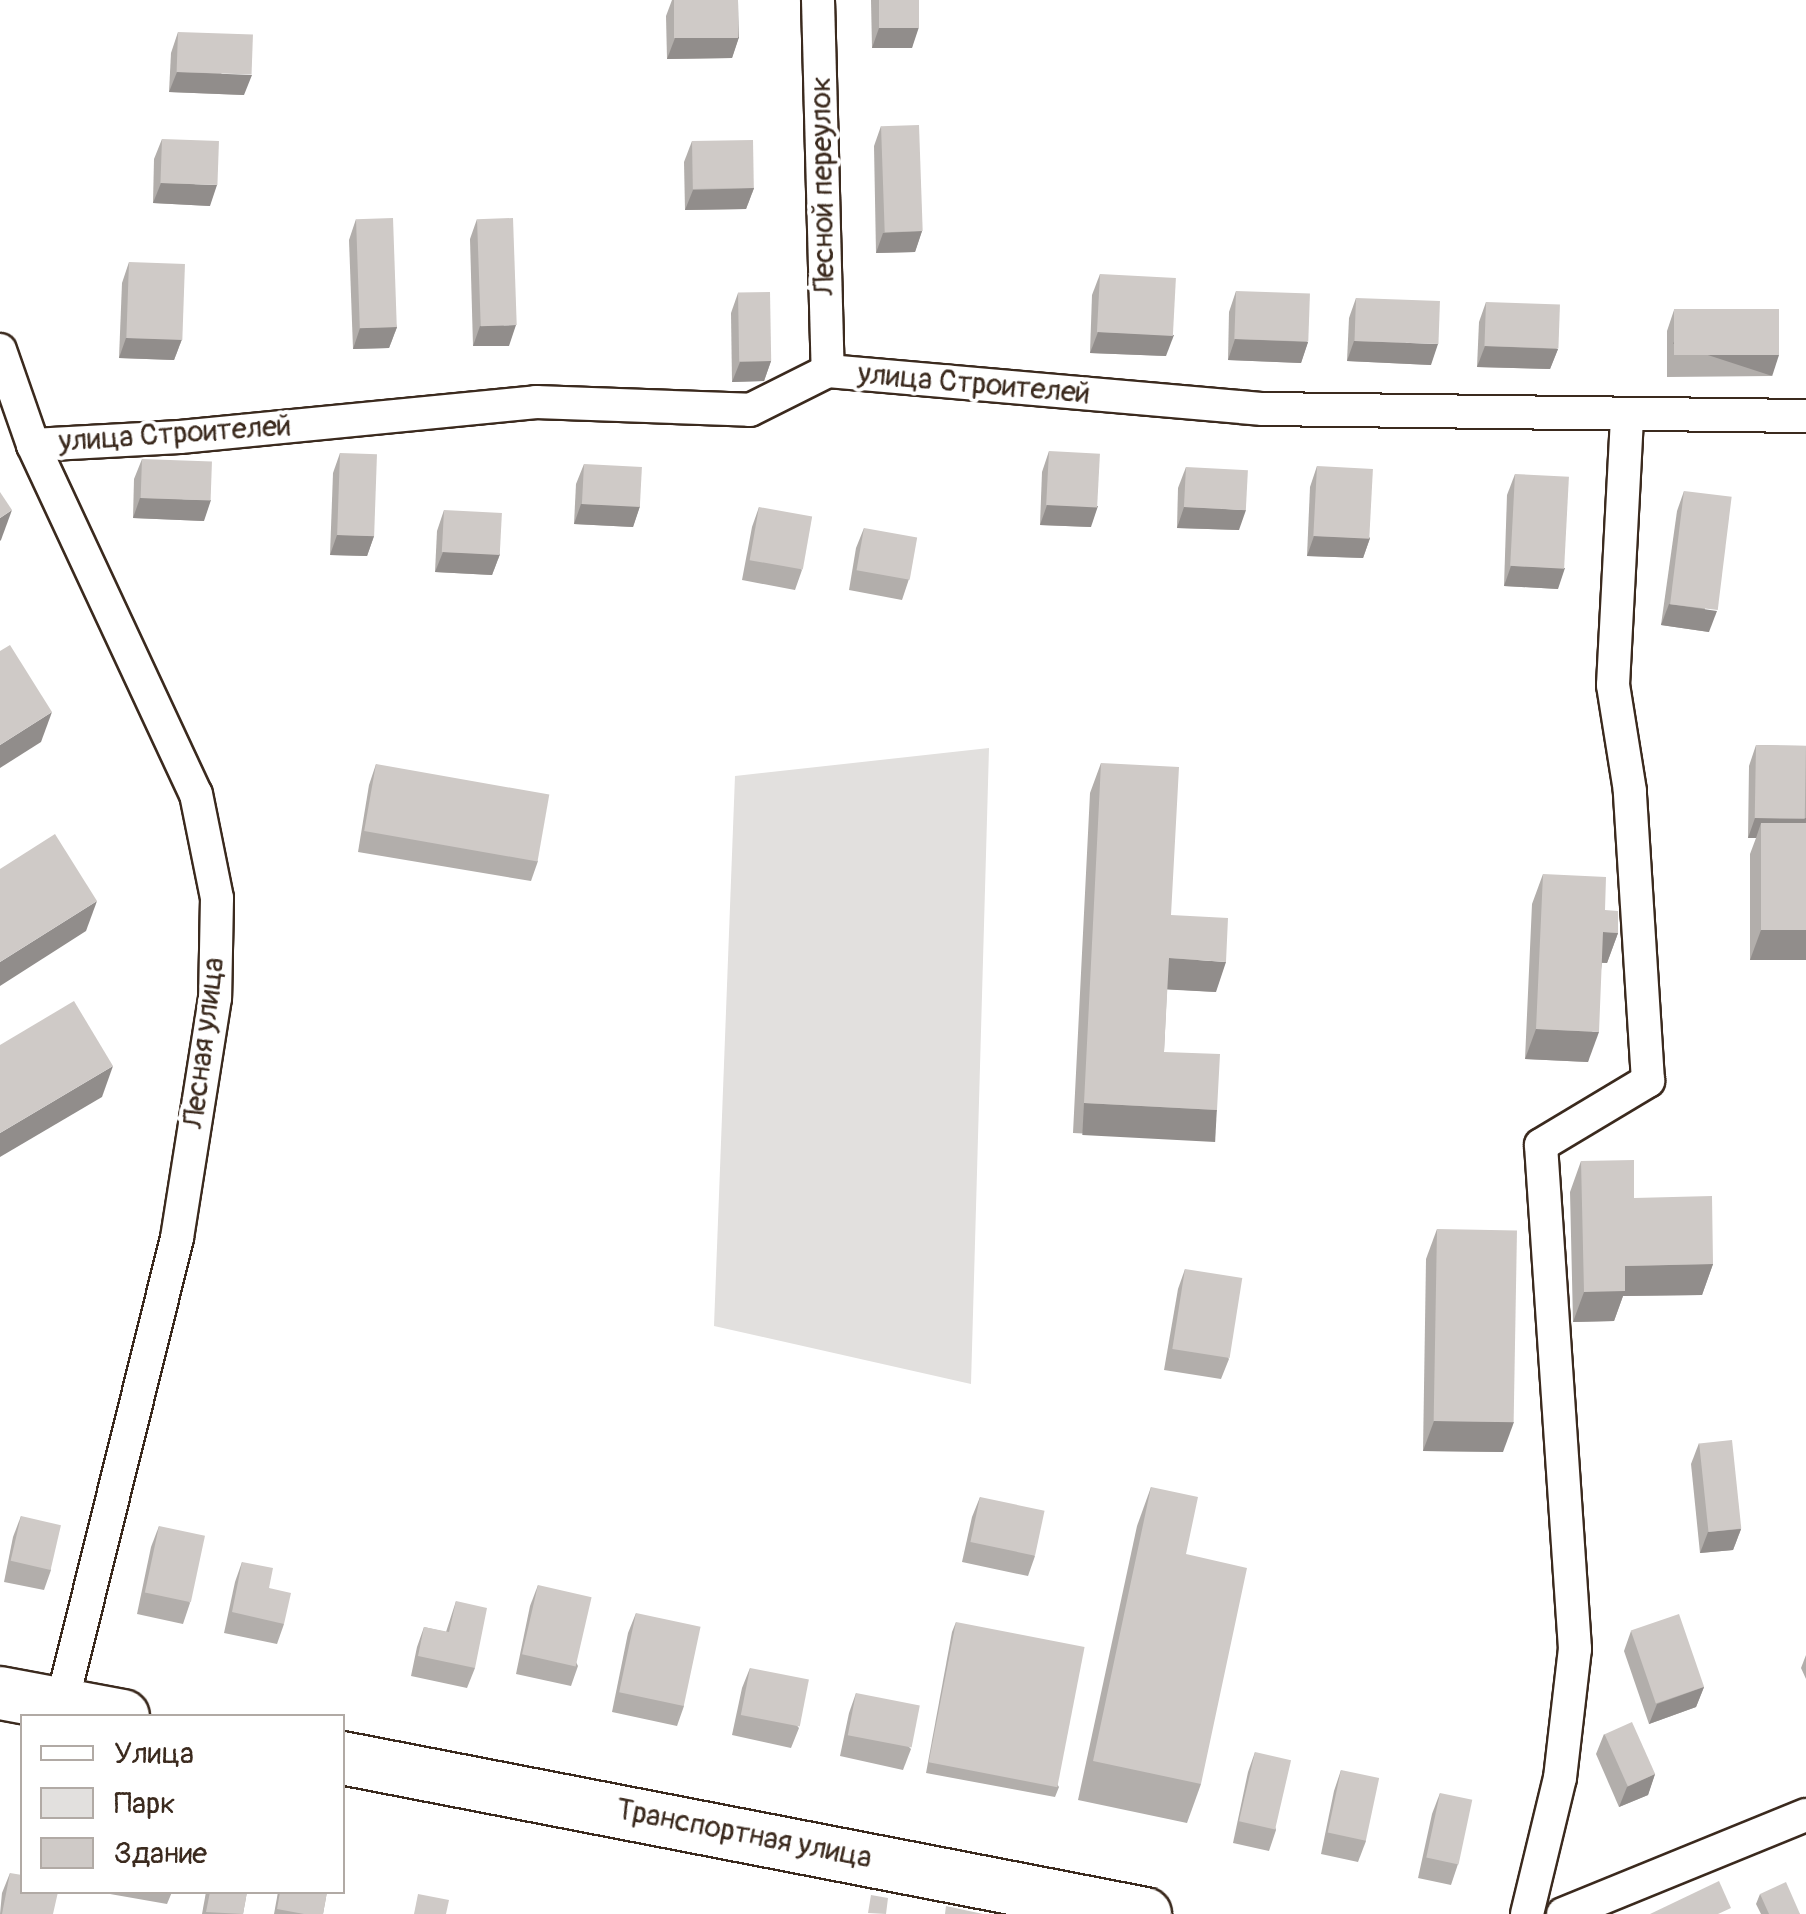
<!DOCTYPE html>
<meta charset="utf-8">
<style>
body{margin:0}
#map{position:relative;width:1806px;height:1914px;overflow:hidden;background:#fff;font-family:Pangolin,sans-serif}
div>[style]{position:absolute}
.green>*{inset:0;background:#e2e0de}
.roads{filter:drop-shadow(2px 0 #3b2a1e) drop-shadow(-2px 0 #3b2a1e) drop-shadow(0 2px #3b2a1e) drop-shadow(0 -2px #3b2a1e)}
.minor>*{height:32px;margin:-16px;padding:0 16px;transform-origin:16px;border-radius:16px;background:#fff}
.primary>*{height:52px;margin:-26px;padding:0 26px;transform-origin:26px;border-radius:26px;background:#fff}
.wall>*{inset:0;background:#b2aeab}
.shaded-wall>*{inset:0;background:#918d8b;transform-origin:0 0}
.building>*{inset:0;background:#cfcac7;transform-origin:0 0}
span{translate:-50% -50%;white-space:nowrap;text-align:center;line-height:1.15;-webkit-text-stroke:8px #fff;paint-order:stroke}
.street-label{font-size:30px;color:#3b2a1e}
.legend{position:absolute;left:20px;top:1714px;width:325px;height:180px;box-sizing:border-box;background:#fff;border:2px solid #b1aaa5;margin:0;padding:12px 18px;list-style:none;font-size:30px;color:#3b2a1e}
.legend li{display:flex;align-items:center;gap:20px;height:50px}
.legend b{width:50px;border:2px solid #b1aaa5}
</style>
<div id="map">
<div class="green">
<i style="clip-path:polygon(989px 748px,971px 1384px,714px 1326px,735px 776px)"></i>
</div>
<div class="roads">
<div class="minor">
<i style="left:818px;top:0;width:371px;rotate:88.5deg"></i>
<i style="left:0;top:350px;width:101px;rotate:70.8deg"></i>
<i style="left:33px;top:445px;width:385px;rotate:65deg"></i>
<i style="left:196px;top:794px;width:106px;rotate:78.6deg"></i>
<i style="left:217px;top:898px;width:100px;rotate:91.1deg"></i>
<i style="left:215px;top:998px;width:243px;rotate:99deg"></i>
<i style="left:177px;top:1238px;width:481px;rotate:103.9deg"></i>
<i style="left:33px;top:445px;width:147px;rotate:-3.1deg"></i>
<i style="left:180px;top:437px;width:358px;rotate:-5.6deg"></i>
<i style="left:536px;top:402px;width:214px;rotate:2.1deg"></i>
<i style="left:750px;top:410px;width:87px;rotate:-26.6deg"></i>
<i style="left:828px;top:371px;width:437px;rotate:5deg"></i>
<i style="left:1263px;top:409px;width:543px;rotate:0.74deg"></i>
<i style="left:1527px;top:1914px;width:140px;rotate:-76.4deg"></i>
<i style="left:1560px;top:1778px;width:130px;rotate:-83.4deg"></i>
<i style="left:1575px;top:1649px;width:505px;rotate:-93.86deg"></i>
<i style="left:1541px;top:1145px;width:125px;rotate:-30.9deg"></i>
<i style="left:1648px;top:1081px;width:291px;rotate:-93.6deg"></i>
<i style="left:1630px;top:791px;width:107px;rotate:-99.1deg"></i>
<i style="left:1613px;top:685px;width:271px;rotate:-87deg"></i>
<i style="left:1563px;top:1914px;width:262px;rotate:-22.2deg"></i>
</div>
<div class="primary">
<i style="left:0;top:1693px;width:125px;rotate:10.6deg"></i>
<i style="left:342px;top:1758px;width:818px;rotate:10.99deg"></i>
</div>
</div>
<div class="wall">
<i style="clip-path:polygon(672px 0,738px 0,739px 37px,732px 58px,667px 59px,666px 16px)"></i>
<i style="clip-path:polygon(871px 0,919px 0,912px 48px,872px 48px)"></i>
<i style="clip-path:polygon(178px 32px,244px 95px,169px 92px,171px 53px)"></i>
<i style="clip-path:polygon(881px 126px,922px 231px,915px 252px,876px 253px,874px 146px)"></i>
<i style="clip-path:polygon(162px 139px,210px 206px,153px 203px,154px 159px)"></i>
<i style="clip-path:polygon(692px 141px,754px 188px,746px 209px,685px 210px,684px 162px)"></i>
<i style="clip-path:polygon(356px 219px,397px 327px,389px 348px,353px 349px,349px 240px)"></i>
<i style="clip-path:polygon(477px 219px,509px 346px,473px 346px,470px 239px)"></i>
<i style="clip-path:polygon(129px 262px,182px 339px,174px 360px,119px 358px,122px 283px)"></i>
<i style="clip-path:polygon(1100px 274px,1166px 356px,1090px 353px,1092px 295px)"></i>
<i style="clip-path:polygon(1236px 291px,1308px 342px,1301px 363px,1228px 360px,1229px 312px)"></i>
<i style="clip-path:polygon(738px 293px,771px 361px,764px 381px,732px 382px,731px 313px)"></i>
<i style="clip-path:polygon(1356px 298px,1431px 365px,1347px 361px,1349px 318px)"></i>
<i style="clip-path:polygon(1486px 302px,1558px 349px,1550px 369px,1477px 367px,1479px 322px)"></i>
<i style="clip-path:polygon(1674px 310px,1772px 376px,1667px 377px,1667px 331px)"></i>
<i style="clip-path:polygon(1049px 451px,1091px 527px,1040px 525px,1042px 472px)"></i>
<i style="clip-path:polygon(340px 453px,374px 536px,367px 556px,330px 555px,333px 473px)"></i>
<i style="clip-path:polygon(142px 459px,204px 521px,133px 518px,134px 479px)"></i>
<i style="clip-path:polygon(584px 464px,640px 506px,633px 527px,574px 524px,576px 484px)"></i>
<i style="clip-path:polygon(1317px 466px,1370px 538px,1363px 558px,1307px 556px,1310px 487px)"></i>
<i style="clip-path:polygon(1186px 467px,1239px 530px,1177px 528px,1178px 488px)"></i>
<i style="clip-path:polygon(1515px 474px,1558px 589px,1504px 586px,1507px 495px)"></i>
<i style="clip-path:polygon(1684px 491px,1709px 632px,1661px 625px,1677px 511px)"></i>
<i style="clip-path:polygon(759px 507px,802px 570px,795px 590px,742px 580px,752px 527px)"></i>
<i style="clip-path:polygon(444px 510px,500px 554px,492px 575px,435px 572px,437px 531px)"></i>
<i style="clip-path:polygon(864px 528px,909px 579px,902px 600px,849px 590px,856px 548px)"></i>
<i style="clip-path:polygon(1756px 745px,1806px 746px,1806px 960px,1750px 960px,1750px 854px,1756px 838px,1748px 838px,1749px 766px)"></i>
<i style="clip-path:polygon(1101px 763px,1171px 915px,1216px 992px,1167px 989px,1164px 1052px,1217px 1110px,1206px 1140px,1073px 1133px,1090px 793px)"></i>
<i style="clip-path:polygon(376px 764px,538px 861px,531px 881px,358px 852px,369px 785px)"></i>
<i style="clip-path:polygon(1543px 874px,1605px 910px,1618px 933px,1607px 963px,1602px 963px,1588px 1062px,1525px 1059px,1532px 904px)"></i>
<i style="clip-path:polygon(1581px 1161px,1634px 1198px,1713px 1264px,1702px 1295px,1623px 1296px,1614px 1321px,1573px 1322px,1570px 1192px)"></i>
<i style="clip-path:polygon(1437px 1229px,1503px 1452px,1423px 1451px,1426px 1259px)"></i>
<i style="clip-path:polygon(1185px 1269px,1229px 1359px,1221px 1379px,1164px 1370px,1178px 1289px)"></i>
<i style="clip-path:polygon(1699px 1443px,1741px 1529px,1733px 1550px,1700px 1553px,1691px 1464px)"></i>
<i style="clip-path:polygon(1151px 1487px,1186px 1554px,1201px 1784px,1187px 1823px,1078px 1800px,1137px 1526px)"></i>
<i style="clip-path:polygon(980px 1497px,1035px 1556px,1028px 1576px,962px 1562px,972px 1517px)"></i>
<i style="clip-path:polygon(21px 1516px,51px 1570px,44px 1590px,4px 1582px,13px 1537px)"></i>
<i style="clip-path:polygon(159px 1526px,190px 1603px,183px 1624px,137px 1614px,151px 1547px)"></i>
<i style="clip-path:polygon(242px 1562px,269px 1588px,284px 1624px,277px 1644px,224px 1633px,235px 1582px)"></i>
<i style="clip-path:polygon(538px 1585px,578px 1666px,571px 1686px,516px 1674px,530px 1606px)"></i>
<i style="clip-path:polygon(456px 1601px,475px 1668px,467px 1688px,411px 1676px,417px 1647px,424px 1627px,446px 1632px)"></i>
<i style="clip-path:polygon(636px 1613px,684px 1706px,677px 1726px,612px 1712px,628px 1633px)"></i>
<i style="clip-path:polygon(956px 1622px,1059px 1787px,1055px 1797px,926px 1773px,952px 1632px)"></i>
<i style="clip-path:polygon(1631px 1631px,1704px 1687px,1696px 1707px,1649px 1724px,1624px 1651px)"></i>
<i style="clip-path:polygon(1806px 1655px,1806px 1679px,1801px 1668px)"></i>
<i style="clip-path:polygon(750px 1668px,799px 1728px,791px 1748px,732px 1735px,742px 1688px)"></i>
<i style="clip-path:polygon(856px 1693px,911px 1749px,903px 1770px,840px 1756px,849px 1713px)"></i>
<i style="clip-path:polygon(1604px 1734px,1655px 1774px,1648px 1795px,1619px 1807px,1596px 1754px)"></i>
<i style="clip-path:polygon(1255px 1752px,1276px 1830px,1269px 1851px,1233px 1843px,1248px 1772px)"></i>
<i style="clip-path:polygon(1341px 1770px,1366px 1841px,1358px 1862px,1321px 1854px,1334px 1791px)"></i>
<i style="clip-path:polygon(1440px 1793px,1458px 1864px,1451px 1885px,1418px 1878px,1432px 1814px)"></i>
<i style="clip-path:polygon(10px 1873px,53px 1914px,0 1914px,2px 1893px)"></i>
<i style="clip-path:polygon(110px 1892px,172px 1892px,167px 1904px,110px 1894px)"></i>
<i style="clip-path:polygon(206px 1892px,247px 1892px,243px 1914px,202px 1914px)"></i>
<i style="clip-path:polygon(278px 1892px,327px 1892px,323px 1914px,274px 1914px)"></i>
<i style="clip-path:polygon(1760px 1894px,1800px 1914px,1761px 1914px,1756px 1904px)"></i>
</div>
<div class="shaded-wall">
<i style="clip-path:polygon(919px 27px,912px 48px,872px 48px,879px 28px)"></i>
<i style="clip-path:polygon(739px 37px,732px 58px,667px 59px,675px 38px)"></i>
<i style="clip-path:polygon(177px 72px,252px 75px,244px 95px,169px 92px)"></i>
<i style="clip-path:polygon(161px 183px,217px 185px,210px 206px,153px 203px)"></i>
<i style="clip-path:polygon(754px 188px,746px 209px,685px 210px,693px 190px)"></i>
<i style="clip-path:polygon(922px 231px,915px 252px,876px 253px,883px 233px)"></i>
<i style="clip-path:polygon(516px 325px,509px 346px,473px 346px,480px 326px)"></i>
<i style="clip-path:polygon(397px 327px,389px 348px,353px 349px,360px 328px)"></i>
<i style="clip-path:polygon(1098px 332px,1174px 335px,1166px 356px,1090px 353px)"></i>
<i style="clip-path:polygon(126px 338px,182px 339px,174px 360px,119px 358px)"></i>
<i style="clip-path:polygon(1235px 339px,1308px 342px,1301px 363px,1228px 360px)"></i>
<i style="clip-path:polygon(1354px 341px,1438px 344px,1431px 365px,1347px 361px)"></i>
<i style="clip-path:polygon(1485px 346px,1558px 349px,1550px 369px,1477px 367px)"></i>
<i style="left:1779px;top:355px;width:22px;height:104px;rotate:108deg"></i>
<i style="clip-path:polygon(771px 361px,764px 381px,732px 382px,740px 362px)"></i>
<i style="clip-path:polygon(140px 498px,211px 500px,204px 521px,133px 518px)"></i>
<i style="clip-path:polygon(581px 504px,640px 506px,633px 527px,574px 524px)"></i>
<i style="clip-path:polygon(1047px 505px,1098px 506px,1091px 527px,1040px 525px)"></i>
<i style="clip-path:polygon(1184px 507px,1246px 510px,1239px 530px,1177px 528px)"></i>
<i style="clip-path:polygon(12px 510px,1px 540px,0 541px,0 518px)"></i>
<i style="clip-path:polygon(337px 535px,374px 536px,367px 556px,330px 555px)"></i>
<i style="clip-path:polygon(1314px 536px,1370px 538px,1363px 558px,1307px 556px)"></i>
<i style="clip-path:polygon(443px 552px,500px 554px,492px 575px,435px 572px)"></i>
<i style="clip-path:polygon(1511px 566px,1565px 568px,1558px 589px,1504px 586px)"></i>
<i style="clip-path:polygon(1669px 604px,1717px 611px,1709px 632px,1661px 625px)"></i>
<i style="clip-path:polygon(52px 712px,41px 742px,0 768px,0 745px)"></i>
<i style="clip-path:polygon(1755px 818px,1806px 818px,1806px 839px,1761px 823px,1756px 838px,1748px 838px)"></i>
<i style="clip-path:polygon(97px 901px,86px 931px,0 986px,0 962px)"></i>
<i style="clip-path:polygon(1761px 930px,1806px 930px,1806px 960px,1750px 960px)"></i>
<i style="clip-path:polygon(1603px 932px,1618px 933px,1607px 963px,1592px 962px)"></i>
<i style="clip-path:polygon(1169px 958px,1226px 962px,1216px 992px,1158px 989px)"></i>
<i style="clip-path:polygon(1536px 1029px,1599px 1032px,1588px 1062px,1525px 1059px)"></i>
<i style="clip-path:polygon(113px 1066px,102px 1097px,0 1157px,0 1133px)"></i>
<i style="left:1084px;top:1103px;width:133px;height:32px;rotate:3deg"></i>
<i style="clip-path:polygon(1713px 1264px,1702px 1295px,1623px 1296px,1614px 1321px,1573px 1322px,1584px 1292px,1625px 1266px)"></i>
<i style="clip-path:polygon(1434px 1421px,1514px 1422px,1503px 1452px,1423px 1451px)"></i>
<i style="clip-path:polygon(1741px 1529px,1733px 1550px,1700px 1553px,1708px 1532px)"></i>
<i style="clip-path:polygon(1704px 1687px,1696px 1707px,1649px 1724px,1657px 1704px)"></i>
<i style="clip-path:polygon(1655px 1774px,1648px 1795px,1619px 1807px,1627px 1787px)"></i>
</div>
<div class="building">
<i style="left:674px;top:0;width:64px;height:38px"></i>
<i style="left:879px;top:0;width:40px;height:28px"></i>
<i style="left:178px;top:32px;width:75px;height:40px;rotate:2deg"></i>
<i style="left:919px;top:125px;width:106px;height:38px;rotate:88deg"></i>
<i style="left:162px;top:139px;width:57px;height:44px;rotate:2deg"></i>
<i style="left:753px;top:140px;width:48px;height:61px;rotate:89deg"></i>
<i style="left:393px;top:218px;width:109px;height:37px;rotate:88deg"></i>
<i style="left:513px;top:218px;width:107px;height:36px;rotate:88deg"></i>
<i style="left:129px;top:262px;width:56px;height:76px;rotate:2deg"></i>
<i style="left:1100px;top:274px;width:76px;height:58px;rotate:3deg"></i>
<i style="left:1236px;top:291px;width:74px;height:48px;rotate:2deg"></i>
<i style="left:770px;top:292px;width:69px;height:32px;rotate:89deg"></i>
<i style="left:1356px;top:298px;width:84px;height:43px;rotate:2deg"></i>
<i style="left:1486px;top:302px;width:74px;height:44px;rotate:2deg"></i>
<i style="left:1779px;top:309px;width:46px;height:105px;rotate:90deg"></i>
<i style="left:1049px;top:451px;width:51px;height:54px;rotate:3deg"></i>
<i style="left:340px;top:453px;width:37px;height:82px;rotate:2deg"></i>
<i style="left:142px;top:459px;width:70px;height:39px;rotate:2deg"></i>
<i style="left:584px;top:464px;width:58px;height:40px;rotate:3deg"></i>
<i style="left:1317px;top:466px;width:56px;height:70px;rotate:3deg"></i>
<i style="left:1186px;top:467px;width:62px;height:40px;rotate:3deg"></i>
<i style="left:1515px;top:474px;width:54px;height:92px;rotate:3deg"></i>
<i style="left:1684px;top:491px;width:48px;height:114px;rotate:7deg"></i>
<i style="clip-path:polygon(0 492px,12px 510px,0 518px)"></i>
<i style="left:759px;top:507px;width:54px;height:54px;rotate:10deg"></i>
<i style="left:444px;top:510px;width:58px;height:42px;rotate:3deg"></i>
<i style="left:864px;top:528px;width:54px;height:43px;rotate:10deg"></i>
<i style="clip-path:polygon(10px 645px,52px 712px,0 745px,0 651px)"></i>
<i style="left:1756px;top:745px;width:50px;height:73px;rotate:1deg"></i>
<i style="clip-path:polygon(1101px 763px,1179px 767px,1171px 915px,1228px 918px,1226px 962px,1169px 958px,1164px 1052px,1220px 1054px,1217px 1110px,1084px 1103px)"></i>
<i style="left:376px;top:764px;width:176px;height:68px;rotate:10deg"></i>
<i style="left:1761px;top:823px;width:45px;height:107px"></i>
<i style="clip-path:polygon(55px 834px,97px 901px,0 962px,0 869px)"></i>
<i style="clip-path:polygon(1543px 874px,1606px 877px,1605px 910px,1618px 911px,1618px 933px,1603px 932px,1599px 1032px,1536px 1029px)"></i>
<i style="clip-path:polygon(74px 1001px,113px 1066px,0 1133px,0 1045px)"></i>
<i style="clip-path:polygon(1634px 1160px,1634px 1198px,1712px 1196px,1713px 1264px,1625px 1266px,1625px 1291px,1584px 1292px,1581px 1161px)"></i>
<i style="left:1437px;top:1229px;width:80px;height:192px;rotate:1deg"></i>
<i style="left:1185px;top:1269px;width:58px;height:81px;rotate:9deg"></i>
<i style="left:1732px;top:1440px;width:89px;height:33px;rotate:84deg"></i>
<i style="clip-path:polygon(1151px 1487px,1198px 1497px,1186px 1554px,1247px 1568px,1201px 1784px,1093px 1761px)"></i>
<i style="left:980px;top:1497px;width:66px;height:46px;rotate:12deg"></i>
<i style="left:21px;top:1516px;width:41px;height:46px;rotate:13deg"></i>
<i style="left:159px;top:1526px;width:47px;height:68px;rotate:12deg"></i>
<i style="clip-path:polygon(242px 1562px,273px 1568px,269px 1588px,291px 1593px,284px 1624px,232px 1612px)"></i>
<i style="left:538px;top:1585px;width:55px;height:71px;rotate:13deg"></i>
<i style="clip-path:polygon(456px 1601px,487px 1608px,475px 1668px,418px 1656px,424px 1627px,449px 1632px)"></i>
<i style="left:636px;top:1613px;width:66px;height:81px;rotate:12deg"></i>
<i style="left:1679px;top:1614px;width:77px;height:51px;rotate:71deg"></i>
<i style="left:956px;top:1622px;width:131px;height:143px;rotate:11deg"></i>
<i style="left:750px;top:1668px;width:60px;height:48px;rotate:11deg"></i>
<i style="left:856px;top:1693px;width:65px;height:43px;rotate:11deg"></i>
<i style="left:1632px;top:1722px;width:57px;height:30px;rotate:66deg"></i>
<i style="left:1255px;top:1752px;width:37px;height:71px;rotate:13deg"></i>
<i style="left:1341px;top:1770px;width:39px;height:64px;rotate:12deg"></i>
<i style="left:1440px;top:1793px;width:33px;height:66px;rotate:12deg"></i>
<i style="clip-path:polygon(10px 1873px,22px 1875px,22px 1892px,58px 1892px,53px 1914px,2px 1914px)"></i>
<i style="clip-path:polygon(1719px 1881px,1731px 1908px,1718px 1914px,1650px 1914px)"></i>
<i style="clip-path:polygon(1786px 1882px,1800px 1914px,1769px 1914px,1760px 1894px)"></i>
<i style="clip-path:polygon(210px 1892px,247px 1892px,243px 1914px,206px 1912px)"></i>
<i style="clip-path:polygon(280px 1892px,327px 1892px,323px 1914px,304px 1914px,277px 1909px)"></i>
<i style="clip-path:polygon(418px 1894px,449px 1900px,446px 1914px,414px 1914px)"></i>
<i style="clip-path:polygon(871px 1895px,888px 1898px,886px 1914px,868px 1913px)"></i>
<i style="clip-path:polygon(946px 1906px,983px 1914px,945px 1914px)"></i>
</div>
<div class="street-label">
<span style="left:823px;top:186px;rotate:-91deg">Лесной переулок</span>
<span style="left:974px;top:384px;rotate:5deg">улица Строителей</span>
<span style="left:175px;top:434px;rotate:-4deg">улица Строителей</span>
<span style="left:204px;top:1043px;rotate:-83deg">Лесная улица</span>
<span style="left:744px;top:1834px;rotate:11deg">Транспортная улица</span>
</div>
<ul class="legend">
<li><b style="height:12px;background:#fff"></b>Улица</li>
<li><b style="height:28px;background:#e2e0de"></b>Парк</li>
<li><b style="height:28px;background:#cfcac7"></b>Здание</li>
</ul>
</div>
